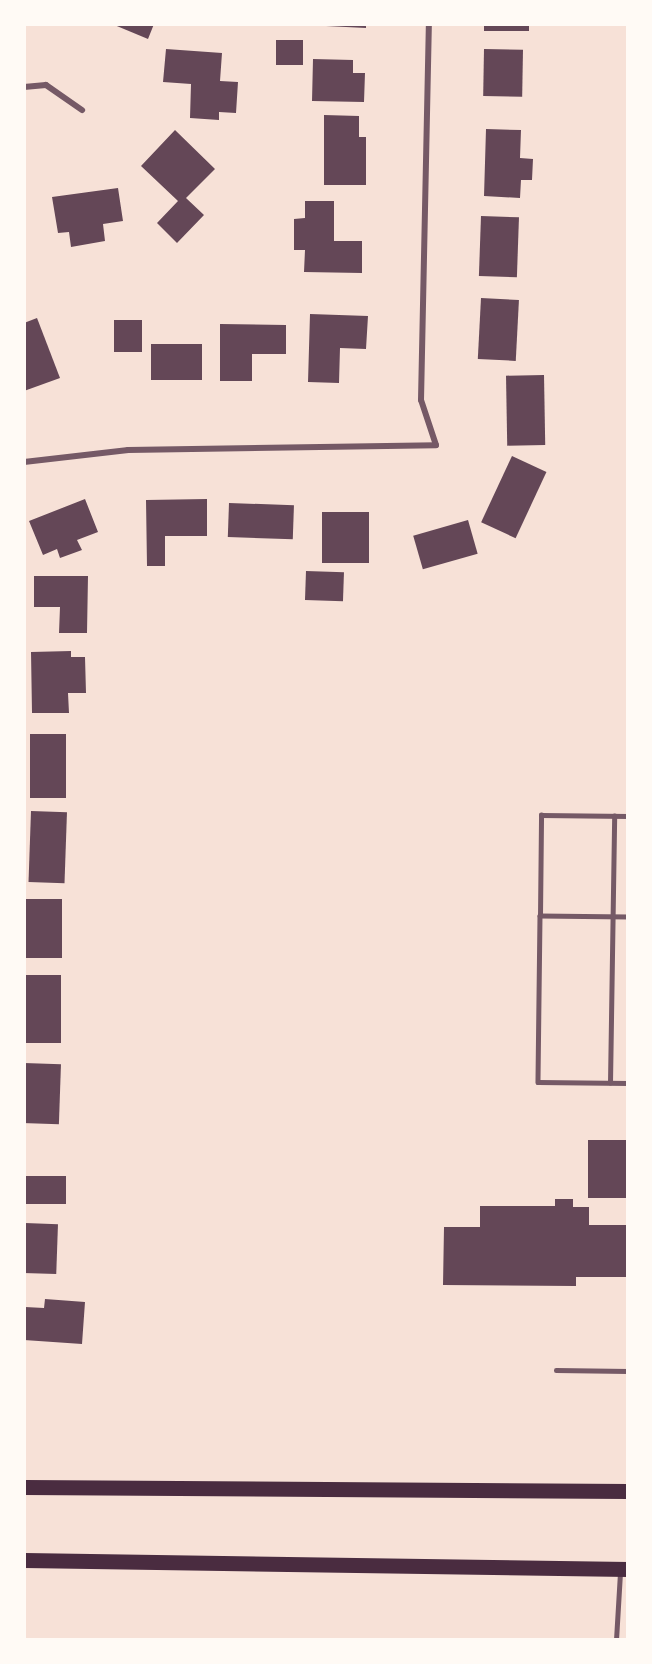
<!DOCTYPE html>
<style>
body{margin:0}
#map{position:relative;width:652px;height:1664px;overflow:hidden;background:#f7e1d7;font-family:Helvetica,sans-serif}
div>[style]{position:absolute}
.building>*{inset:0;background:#644757;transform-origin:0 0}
.service>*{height:4.5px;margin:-2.25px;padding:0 2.25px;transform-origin:2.25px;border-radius:2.25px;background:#755966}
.minor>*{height:6px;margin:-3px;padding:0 3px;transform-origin:3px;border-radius:3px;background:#755966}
.primary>*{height:15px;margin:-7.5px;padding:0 7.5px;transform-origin:7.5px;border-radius:7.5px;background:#4a2c40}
span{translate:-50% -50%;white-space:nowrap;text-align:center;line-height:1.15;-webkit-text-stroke:5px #fffaf5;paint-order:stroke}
.frame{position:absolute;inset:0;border:26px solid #fffaf5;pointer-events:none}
</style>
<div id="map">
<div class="building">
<i style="clip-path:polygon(112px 24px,154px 24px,148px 39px)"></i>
<i style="clip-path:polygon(326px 24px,366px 24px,366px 28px,326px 26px)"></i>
<i style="left:484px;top:24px;width:45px;height:7px"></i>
<i style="left:276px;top:40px;width:27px;height:25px"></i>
<i style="clip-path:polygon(166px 49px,222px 53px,220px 81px,238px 82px,236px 113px,219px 112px,219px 120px,190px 118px,191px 84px,163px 82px)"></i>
<i style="left:484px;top:49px;width:39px;height:47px;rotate:1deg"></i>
<i style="clip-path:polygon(313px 59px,353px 60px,353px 73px,365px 73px,364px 102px,312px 101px)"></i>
<i style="clip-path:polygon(324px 115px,359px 116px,359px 137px,366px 137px,366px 185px,324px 185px)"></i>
<i style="clip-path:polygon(486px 129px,521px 130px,520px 158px,533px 159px,532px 180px,521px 180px,520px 198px,484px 196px)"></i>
<i style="clip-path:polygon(175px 130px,215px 169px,186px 198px,204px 215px,177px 243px,157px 223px,178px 201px,141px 166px)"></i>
<i style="clip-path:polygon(118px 188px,123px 221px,103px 224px,105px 241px,71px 247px,69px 232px,58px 233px,52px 197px)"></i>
<i style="clip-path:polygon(305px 201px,334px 201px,334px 241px,362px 241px,362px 273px,304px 272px,305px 250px,294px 250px,294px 219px,305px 218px)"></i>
<i style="left:481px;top:216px;width:38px;height:60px;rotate:2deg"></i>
<i style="left:481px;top:298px;width:38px;height:61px;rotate:3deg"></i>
<i style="clip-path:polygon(310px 314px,368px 316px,366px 349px,340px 348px,339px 383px,308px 382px)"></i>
<i style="clip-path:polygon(37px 318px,60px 378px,24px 391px,24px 323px)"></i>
<i style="left:114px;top:320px;width:28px;height:32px"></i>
<i style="clip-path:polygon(220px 324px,286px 325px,286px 354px,252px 354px,252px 381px,220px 381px)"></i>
<i style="left:151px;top:344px;width:51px;height:36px"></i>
<i style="left:544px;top:375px;width:70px;height:38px;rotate:89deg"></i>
<i style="left:512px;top:456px;width:38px;height:73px;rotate:25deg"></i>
<i style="clip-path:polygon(85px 499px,98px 532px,77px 540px,82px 550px,60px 558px,57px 549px,43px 555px,29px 521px)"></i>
<i style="clip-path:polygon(207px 499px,207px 536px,165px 536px,165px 566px,147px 566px,146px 500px)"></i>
<i style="left:229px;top:503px;width:65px;height:34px;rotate:2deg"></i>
<i style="left:322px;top:512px;width:47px;height:51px"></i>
<i style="left:468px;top:520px;width:35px;height:57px;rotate:74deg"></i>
<i style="left:306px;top:571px;width:38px;height:29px;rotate:2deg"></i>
<i style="clip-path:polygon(34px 576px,88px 576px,87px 633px,59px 633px,60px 607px,34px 607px)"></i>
<i style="clip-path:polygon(71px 651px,71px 657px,85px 657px,86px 693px,68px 693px,69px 713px,32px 713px,31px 652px)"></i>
<i style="left:30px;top:734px;width:36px;height:64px"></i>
<i style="left:31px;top:811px;width:36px;height:71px;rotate:2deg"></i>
<i style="left:24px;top:899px;width:38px;height:59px"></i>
<i style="left:24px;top:975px;width:37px;height:68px"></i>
<i style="left:24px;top:1063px;width:37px;height:60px;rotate:2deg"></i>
<i style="left:588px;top:1140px;width:40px;height:58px"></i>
<i style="left:24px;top:1176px;width:42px;height:28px"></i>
<i style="clip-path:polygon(555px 1199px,573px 1199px,573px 1207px,589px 1207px,589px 1225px,628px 1225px,628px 1277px,576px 1277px,576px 1286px,443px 1285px,444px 1227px,480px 1227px,480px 1206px,555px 1206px)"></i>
<i style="left:25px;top:1223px;width:33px;height:50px;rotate:2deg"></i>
<i style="clip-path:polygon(45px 1299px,85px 1302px,82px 1344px,24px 1340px,25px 1307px,44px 1308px)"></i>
</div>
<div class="service">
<i style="left:540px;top:916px;width:101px;rotate:-89.4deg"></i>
<i style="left:541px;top:815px;width:87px;rotate:0.7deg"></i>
<i style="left:628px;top:917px;width:88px;rotate:-179.3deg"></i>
<i style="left:540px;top:916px;width:166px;rotate:90.7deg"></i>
<i style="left:538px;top:1082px;width:90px;rotate:0.6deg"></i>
<i style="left:610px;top:1083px;width:267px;rotate:-89.1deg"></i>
<i style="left:556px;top:1370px;width:72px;rotate:0.8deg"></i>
<i style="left:616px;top:1640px;width:68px;rotate:-86.6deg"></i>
</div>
<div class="minor">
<i style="left:24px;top:87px;width:22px;rotate:-5deg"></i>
<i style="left:46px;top:85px;width:44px;rotate:34.8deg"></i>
<i style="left:24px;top:462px;width:105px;rotate:-6.6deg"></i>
<i style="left:128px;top:450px;width:308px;rotate:-0.9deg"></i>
<i style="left:436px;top:445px;width:47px;rotate:-108.4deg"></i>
<i style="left:421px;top:400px;width:376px;rotate:-88.8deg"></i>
</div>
<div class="primary">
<i style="left:24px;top:1487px;width:604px;rotate:0.38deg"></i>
<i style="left:24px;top:1560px;width:604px;rotate:0.85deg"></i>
</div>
<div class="frame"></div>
</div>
